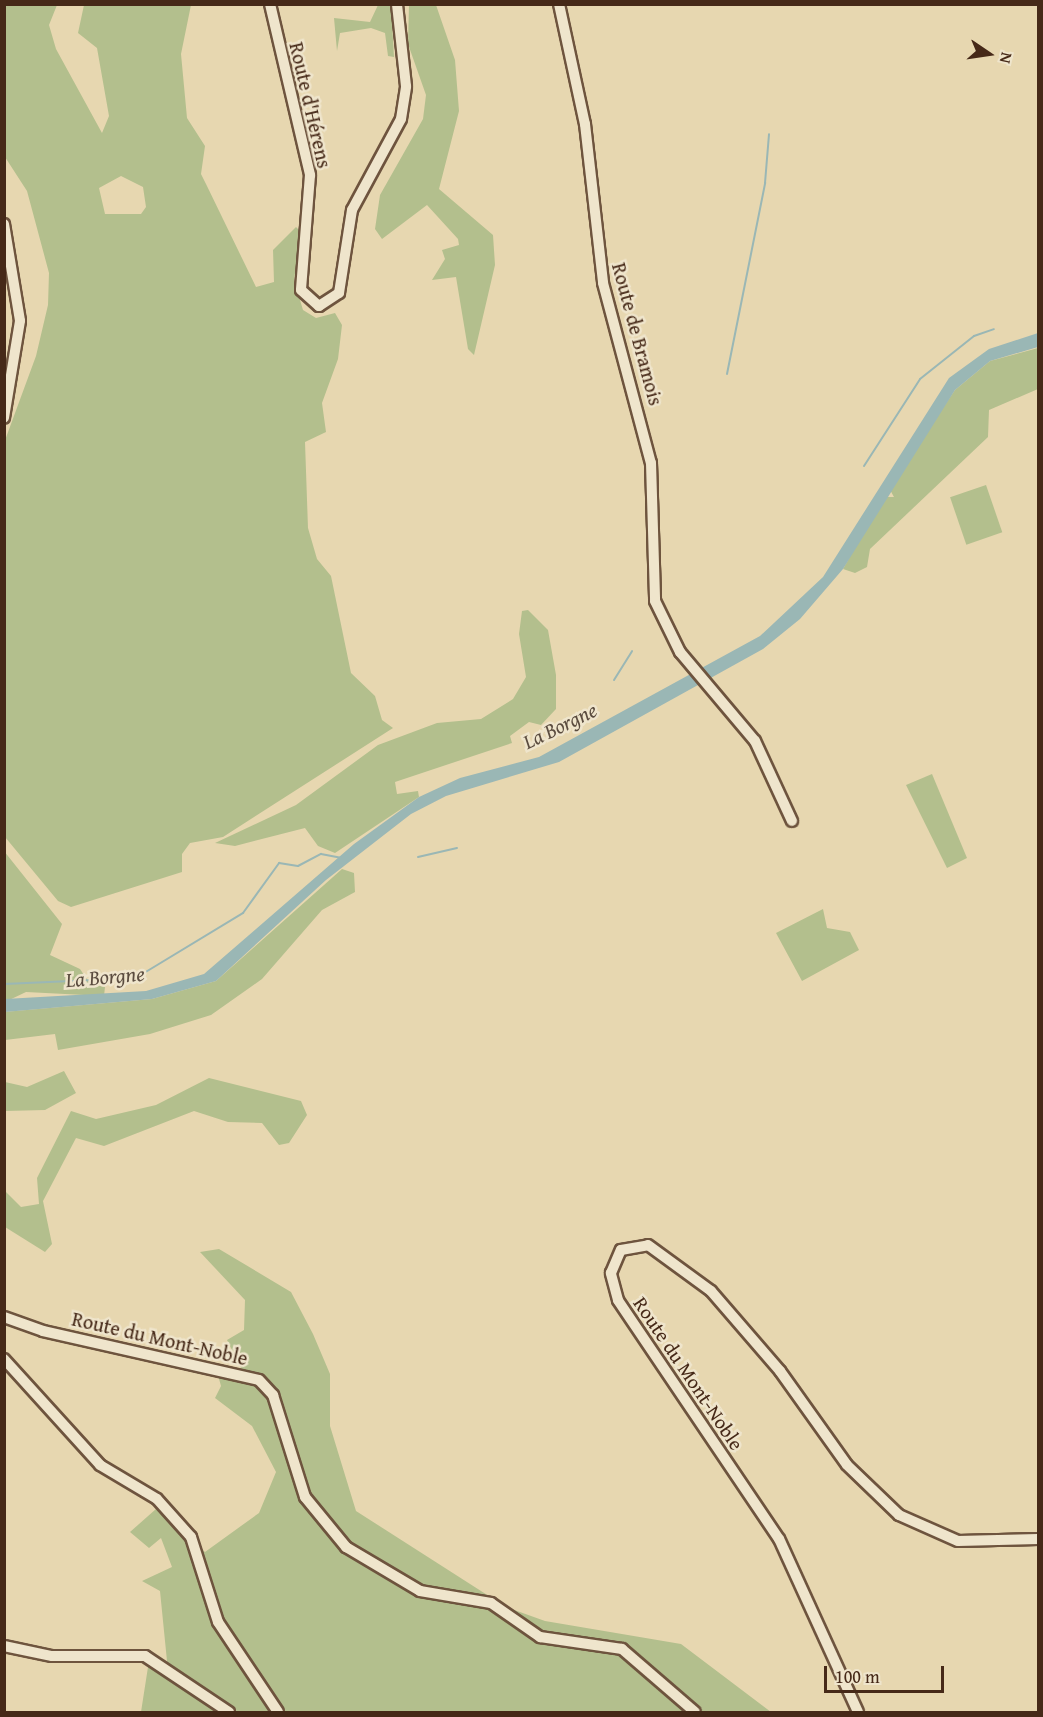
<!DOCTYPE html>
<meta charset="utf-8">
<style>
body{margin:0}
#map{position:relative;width:1043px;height:1717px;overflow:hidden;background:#e7d7b0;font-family:"Gentium Book Plus",serif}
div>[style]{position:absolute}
.green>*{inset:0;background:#b3bf8d;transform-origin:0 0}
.water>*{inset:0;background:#9ab7b5}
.stream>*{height:2px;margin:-1px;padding:0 1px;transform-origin:1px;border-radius:1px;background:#9ab7b5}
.roads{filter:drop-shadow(2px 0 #6e543e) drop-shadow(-2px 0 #6e543e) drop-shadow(0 2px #6e543e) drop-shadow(0 -2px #6e543e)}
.tertiary>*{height:10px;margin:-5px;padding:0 5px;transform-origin:5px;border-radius:5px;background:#efe5cc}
.secondary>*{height:10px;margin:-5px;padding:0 5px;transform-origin:5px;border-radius:5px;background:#efe5cc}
span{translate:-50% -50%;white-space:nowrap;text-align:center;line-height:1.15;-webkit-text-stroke:5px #efe5cc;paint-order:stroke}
.street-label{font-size:20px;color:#462918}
.water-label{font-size:21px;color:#5b4c3f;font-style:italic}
.frame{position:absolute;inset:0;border:6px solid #462918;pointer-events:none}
.north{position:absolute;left:959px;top:24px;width:60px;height:60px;-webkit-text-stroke:4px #efe5cc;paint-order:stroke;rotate:103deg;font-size:16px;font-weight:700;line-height:24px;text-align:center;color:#462918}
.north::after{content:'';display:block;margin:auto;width:21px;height:27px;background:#462918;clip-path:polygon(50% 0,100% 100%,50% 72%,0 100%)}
.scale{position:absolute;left:824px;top:1666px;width:120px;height:27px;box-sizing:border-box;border:3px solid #462918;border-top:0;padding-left:8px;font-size:18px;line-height:21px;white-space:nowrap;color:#462918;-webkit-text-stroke:4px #efe5cc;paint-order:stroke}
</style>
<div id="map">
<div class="green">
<i style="clip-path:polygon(evenodd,5px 5px,57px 5px,49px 25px,56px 49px,102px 133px,109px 116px,97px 48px,78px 33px,84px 5px,191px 5px,181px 54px,187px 118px,205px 146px,201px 174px,206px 184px,256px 287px,274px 282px,273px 250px,296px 227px,301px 232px,294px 280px,303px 310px,316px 318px,335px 313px,342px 325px,338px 359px,322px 403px,326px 432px,305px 442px,308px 528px,317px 559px,331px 576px,351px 673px,375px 696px,382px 720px,393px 728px,223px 837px,190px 843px,182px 854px,182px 872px,71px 907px,58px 901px,5px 837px,4px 443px,36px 356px,48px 305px,49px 273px,27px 191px,5px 157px,5px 5px,121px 176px,143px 187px,146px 207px,141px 214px,105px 214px,99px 188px,121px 176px)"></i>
<i style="clip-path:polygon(378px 5px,391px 5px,394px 57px,388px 56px,385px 33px,371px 28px,340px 33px,337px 51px,334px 18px,370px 22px)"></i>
<i style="clip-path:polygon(409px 5px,436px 5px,455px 60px,459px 111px,439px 189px,493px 235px,495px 265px,474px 355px,468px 349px,456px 277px,432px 280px,445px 259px,442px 250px,459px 245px,458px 239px,427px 205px,382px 239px,375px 229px,380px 195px,423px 119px,426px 95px,408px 44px)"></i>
<i style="clip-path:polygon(1038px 348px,1038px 389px,989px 410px,988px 437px,870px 549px,867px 567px,855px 573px,843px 569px,884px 497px,894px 497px,889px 488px,955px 390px,990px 361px)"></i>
<i style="left:986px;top:485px;width:50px;height:38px;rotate:71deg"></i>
<i style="clip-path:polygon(528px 610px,548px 630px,556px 675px,556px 709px,541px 725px,529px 722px,510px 736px,512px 743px,395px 782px,397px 794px,418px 791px,419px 797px,335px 853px,318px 846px,305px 828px,235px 846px,215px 843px,296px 805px,378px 745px,437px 723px,481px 719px,513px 699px,526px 677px,519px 634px,522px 611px)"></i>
<i style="clip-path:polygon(932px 774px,967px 858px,947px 868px,906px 785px)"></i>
<i style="clip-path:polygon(4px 851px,62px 924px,50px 955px,80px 969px,90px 984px,105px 987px,104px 996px,26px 992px,5px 1002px)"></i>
<i style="clip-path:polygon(342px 869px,354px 873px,355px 892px,322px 910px,262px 979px,211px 1015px,150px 1034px,58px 1050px,55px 1034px,5px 1040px,4px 1012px,152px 999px,216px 981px)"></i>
<i style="clip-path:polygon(823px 909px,827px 928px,850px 932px,859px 950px,802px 981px,776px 933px)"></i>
<i style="clip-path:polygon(64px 1071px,76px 1093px,45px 1110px,5px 1111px,5px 1082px,27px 1087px)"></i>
<i style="clip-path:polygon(209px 1078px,301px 1101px,307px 1115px,289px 1143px,279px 1145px,262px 1123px,228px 1122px,194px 1111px,104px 1146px,76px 1138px,43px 1201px,52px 1244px,45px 1252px,5px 1227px,5px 1191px,21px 1207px,39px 1204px,37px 1178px,71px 1111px,96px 1119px,156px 1105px)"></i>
<i style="clip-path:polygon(219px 1249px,291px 1292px,313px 1334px,330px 1374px,330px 1426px,356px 1511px,506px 1607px,545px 1621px,681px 1644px,771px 1712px,141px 1712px,148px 1667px,167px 1661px,160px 1591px,142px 1581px,172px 1567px,161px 1538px,149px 1548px,130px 1532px,156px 1509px,205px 1552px,259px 1513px,276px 1472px,252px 1426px,215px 1398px,221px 1386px,216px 1368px,244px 1374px,227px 1340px,244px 1330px,245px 1300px,200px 1252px)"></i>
</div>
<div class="water">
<i style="clip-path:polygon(1038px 333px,1038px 347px,990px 361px,955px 390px,843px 569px,800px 619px,763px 649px,559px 762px,446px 796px,411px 814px,326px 880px,216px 981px,152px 999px,5px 1012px,5px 999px,146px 991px,204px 974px,354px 844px,419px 797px,460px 778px,539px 757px,760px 636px,823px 577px,949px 378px,989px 349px)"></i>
</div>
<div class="stream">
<i style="left:727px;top:374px;width:195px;rotate:-78.7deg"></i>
<i style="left:765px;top:183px;width:49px;rotate:-85.3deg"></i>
<i style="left:864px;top:466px;width:103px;rotate:-57.2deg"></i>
<i style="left:920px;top:379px;width:69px;rotate:-38.5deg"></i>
<i style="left:974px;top:336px;width:21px;rotate:-19deg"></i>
<i style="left:614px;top:680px;width:34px;rotate:-58deg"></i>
<i style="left:418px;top:857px;width:40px;rotate:-13deg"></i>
<i style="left:144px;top:973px;width:116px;rotate:-31.2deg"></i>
<i style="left:243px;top:913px;width:62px;rotate:-54.2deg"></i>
<i style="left:279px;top:863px;width:19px;rotate:9deg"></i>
<i style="left:298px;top:866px;width:26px;rotate:-28deg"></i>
<i style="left:321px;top:854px;width:20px;rotate:11deg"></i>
<i style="left:4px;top:984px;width:90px;rotate:-2.5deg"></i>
</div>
<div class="roads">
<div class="tertiary">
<i style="left:559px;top:4px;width:123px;rotate:77.8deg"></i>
<i style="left:585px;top:124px;width:160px;rotate:83.5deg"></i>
<i style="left:603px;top:283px;width:186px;rotate:75.1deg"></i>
<i style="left:651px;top:463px;width:138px;rotate:88.3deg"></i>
<i style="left:655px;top:601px;width:57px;rotate:63.9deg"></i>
<i style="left:680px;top:652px;width:116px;rotate:49.9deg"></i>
<i style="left:755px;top:741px;width:88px;rotate:65.2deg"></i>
<i style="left:4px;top:1317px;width:41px;rotate:19.7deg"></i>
<i style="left:43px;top:1331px;width:221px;rotate:12.8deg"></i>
<i style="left:259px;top:1380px;width:21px;rotate:47deg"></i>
<i style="left:273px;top:1395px;width:107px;rotate:72.6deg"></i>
<i style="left:305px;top:1497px;width:65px;rotate:50.6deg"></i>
<i style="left:346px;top:1547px;width:86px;rotate:30.7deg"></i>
<i style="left:420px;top:1591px;width:72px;rotate:9.6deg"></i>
<i style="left:491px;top:1603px;width:60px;rotate:34.8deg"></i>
<i style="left:540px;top:1637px;width:83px;rotate:8.3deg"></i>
<i style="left:622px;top:1649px;width:96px;rotate:40.8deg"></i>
<i style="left:4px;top:1359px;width:143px;rotate:47.8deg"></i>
<i style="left:100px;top:1465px;width:66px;rotate:30.8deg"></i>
<i style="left:157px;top:1499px;width:51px;rotate:48.2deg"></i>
<i style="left:191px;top:1537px;width:89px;rotate:72.4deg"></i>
<i style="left:218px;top:1622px;width:108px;rotate:56.3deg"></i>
<i style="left:4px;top:1646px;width:49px;rotate:11.8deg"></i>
<i style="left:52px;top:1656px;width:93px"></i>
<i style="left:145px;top:1656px;width:101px;rotate:33.7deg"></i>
<i style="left:858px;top:1712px;width:190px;rotate:-114.5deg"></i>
<i style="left:779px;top:1539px;width:288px;rotate:-124deg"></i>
<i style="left:618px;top:1300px;width:28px;rotate:-105deg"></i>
<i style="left:611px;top:1273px;width:25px;rotate:-67deg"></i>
<i style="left:621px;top:1250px;width:27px;rotate:-10deg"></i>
<i style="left:648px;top:1245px;width:78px;rotate:36.1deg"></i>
<i style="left:711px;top:1291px;width:106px;rotate:49.2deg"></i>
<i style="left:780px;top:1371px;width:115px;rotate:54.5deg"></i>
<i style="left:847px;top:1465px;width:72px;rotate:43.9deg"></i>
<i style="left:899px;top:1515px;width:64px;rotate:23.8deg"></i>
<i style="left:958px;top:1541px;width:80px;rotate:-1.4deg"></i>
</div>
<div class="secondary">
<i style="left:270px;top:4px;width:176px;rotate:76.8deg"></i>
<i style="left:310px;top:175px;width:115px;rotate:94.5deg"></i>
<i style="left:301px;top:290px;width:24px;rotate:42deg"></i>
<i style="left:319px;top:306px;width:24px;rotate:-33deg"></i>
<i style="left:339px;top:293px;width:84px;rotate:-81.1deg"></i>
<i style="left:352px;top:210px;width:103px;rotate:-61.7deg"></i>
<i style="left:401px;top:119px;width:33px;rotate:-81deg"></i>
<i style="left:406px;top:86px;width:82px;rotate:-96.3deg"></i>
<i style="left:4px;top:224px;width:98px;rotate:80.6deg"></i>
<i style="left:20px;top:321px;width:98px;rotate:99.4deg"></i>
</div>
</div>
<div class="street-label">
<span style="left:311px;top:105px;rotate:77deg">Route d'Hérens</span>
<span style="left:638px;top:334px;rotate:75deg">Route de Bramois</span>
<span style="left:160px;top:1338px;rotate:13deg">Route du Mont-Noble</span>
<span style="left:689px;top:1373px;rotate:56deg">Route du Mont-Noble</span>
</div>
<div class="water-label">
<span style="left:560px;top:726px;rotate:-26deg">La Borgne</span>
<span style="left:105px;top:977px;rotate:-5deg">La Borgne</span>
</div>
<div class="frame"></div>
<div class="north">N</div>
<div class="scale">100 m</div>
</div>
